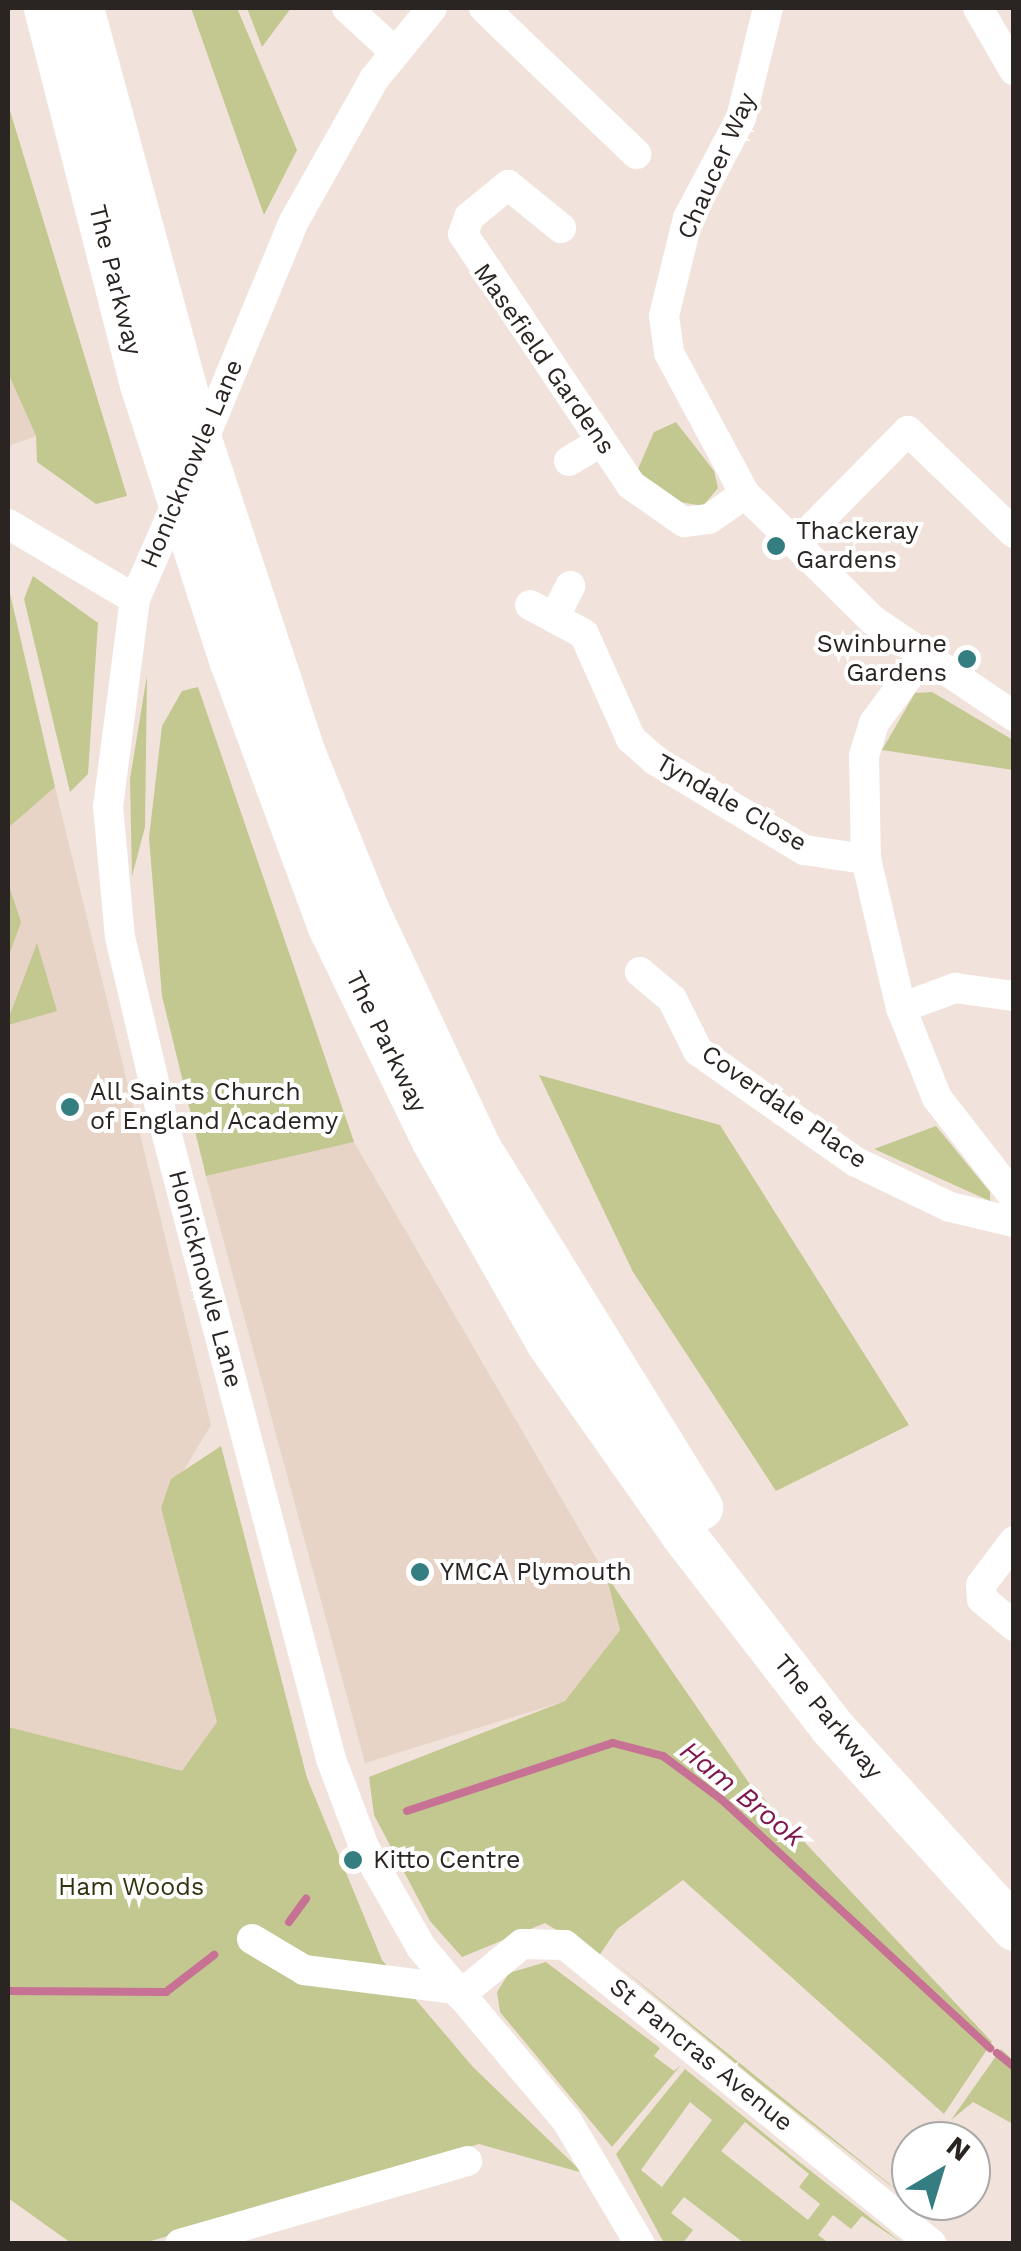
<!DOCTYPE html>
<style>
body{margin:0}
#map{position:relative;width:1021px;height:2251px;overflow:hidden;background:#f1e3db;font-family:"Work Sans",sans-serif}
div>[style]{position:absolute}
.built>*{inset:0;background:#e7d4c7}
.green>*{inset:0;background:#c2c88f}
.stream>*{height:8px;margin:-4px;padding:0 4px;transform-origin:4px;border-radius:4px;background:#c77294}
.minor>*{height:30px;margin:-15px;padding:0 15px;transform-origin:15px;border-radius:15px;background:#fff}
.highway>*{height:45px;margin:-22.5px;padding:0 22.5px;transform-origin:22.5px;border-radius:22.5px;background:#fff}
.dots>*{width:28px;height:28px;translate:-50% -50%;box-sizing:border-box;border:5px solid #fff;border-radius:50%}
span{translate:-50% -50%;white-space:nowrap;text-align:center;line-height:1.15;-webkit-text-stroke:8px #fff;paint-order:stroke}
.street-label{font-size:25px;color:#2a2522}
.poi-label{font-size:25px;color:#2a2522}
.left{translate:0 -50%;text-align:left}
.right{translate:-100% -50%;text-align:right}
.park-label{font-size:25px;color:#31330c}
.water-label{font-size:28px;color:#7d164b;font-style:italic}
.frame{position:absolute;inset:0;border:10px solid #2a2522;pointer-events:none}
.north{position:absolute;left:891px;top:2121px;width:100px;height:100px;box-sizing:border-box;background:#fff;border:2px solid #aaa8a7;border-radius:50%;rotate:38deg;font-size:28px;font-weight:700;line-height:40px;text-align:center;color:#2a2522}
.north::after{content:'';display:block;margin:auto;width:35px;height:45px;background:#347d81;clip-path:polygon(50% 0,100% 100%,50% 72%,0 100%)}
</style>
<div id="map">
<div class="built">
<i style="clip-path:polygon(8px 373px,36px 436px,8px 446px)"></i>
<i style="clip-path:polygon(55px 787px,211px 1425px,161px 1508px,217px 1722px,182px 1772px,8px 1727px,8px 828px)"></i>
<i style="clip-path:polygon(354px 1142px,606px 1575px,620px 1630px,565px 1701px,365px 1763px,206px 1176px)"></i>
</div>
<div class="green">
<i style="clip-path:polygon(191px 8px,237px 8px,297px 150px,264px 215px)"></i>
<i style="clip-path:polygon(247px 8px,291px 8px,262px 47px)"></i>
<i style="clip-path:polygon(8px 104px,127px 496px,96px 504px,37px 462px,36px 436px,8px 373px)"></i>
<i style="clip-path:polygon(676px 422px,714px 471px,718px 488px,703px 506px,675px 501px,637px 471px,654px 432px)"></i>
<i style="clip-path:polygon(33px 576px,98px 623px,88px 774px,70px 792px,24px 599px)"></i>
<i style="clip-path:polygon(8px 585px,55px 787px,8px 828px)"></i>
<i style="clip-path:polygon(147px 675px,145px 827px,132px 876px,130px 779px)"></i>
<i style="clip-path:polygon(198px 687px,354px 1142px,206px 1176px,162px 996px,149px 838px,162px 726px,182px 691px)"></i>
<i style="clip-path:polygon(932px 692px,1013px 740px,1013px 770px,882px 750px,915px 693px)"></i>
<i style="clip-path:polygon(10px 889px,21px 922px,8px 958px,8px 891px)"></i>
<i style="clip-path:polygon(37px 943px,57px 1011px,8px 1025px,8px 1020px)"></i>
<i style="clip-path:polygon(539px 1075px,720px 1125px,909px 1425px,776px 1491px,633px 1272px)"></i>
<i style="clip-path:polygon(936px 1126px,990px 1192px,990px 1201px,874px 1149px)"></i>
<i style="clip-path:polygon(221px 1446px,307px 1778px,382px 1960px,473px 2067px,583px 2173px,479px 2144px,141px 2244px,71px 2243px,8px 2198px,8px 1727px,182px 1771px,217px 1722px,161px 1508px,171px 1479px)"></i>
<i style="clip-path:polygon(606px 1575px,749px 1783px,992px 2042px,944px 2114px,683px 1880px,617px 1929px,599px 1956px,545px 1923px,462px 1957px,430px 1921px,374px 1815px,369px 1777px,565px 1701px,620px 1630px)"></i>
<i style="clip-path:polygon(613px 1961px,856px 2157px,922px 2210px,763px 2086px)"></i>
<i style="clip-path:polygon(546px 1962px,660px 2048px,654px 2056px,674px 2071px,681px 2065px,612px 2147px,500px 2012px,497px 1992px,509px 1973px)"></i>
<i style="clip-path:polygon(1001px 2049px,1013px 2060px,1013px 2124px,973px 2102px,951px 2120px)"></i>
<i style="clip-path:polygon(evenodd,685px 2069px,793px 2157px,902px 2243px,862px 2216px,851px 2229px,833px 2215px,818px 2235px,829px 2243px,744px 2243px,684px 2197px,671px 2213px,693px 2230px,683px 2243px,664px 2243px,616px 2154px,685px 2069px,690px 2102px,712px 2120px,662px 2187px,641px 2170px,690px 2102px,685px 2069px,745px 2122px,809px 2174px,799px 2187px,820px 2204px,808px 2220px,721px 2151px,745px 2122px)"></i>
</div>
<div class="stream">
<i style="left:407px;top:1811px;width:217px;rotate:-18.3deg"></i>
<i style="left:613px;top:1743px;width:52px;rotate:14.6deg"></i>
<i style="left:663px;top:1756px;width:72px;rotate:36.6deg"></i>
<i style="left:721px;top:1799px;width:367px;rotate:42.8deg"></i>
<i style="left:289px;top:1922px;width:29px;rotate:-54deg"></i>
<i style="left:8px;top:1991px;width:158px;rotate:0.4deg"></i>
<i style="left:166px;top:1992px;width:61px;rotate:-37.6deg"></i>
<i style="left:997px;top:2053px;width:22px;rotate:39deg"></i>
</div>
<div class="minor">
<i style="left:347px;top:8px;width:64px;rotate:42.5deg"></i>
<i style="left:484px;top:8px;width:211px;rotate:43.8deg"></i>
<i style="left:768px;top:8px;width:113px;rotate:103.8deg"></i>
<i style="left:741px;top:118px;width:113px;rotate:117.9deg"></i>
<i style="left:688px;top:218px;width:101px;rotate:103.8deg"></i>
<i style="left:664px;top:316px;width:37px;rotate:82deg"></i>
<i style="left:669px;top:353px;width:160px;rotate:61.7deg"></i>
<i style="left:745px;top:494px;width:181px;rotate:44.6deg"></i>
<i style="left:874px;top:621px;width:169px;rotate:34.2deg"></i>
<i style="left:978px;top:8px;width:72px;rotate:59.9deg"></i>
<i style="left:561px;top:228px;width:68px;rotate:-140.9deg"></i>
<i style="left:508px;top:185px;width:50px;rotate:140.6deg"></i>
<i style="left:469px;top:217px;width:18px;rotate:109deg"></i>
<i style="left:463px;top:234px;width:302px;rotate:56.2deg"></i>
<i style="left:631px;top:485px;width:65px;rotate:34.9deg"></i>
<i style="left:684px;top:522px;width:25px;rotate:-7deg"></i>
<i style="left:709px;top:519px;width:44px;rotate:-34.8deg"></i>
<i style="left:200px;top:448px;width:243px;rotate:-67.5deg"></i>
<i style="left:293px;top:223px;width:165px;rotate:-60.6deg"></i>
<i style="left:374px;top:79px;width:92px;rotate:-50.8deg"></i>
<i style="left:569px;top:461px;width:37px;rotate:-31deg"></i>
<i style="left:182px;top:491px;width:118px;rotate:113.5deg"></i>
<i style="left:135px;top:599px;width:209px;rotate:97.4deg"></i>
<i style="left:108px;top:806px;width:132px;rotate:84.8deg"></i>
<i style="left:120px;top:937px;width:188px;rotate:76.8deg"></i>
<i style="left:163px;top:1120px;width:661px;rotate:75.27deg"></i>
<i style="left:331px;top:1759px;width:94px;rotate:69.4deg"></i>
<i style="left:364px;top:1847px;width:115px;rotate:60.3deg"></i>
<i style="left:421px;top:1947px;width:227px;rotate:50deg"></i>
<i style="left:567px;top:2121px;width:143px;rotate:59.3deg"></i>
<i style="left:8px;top:524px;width:147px;rotate:30.6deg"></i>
<i style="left:798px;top:542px;width:156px;rotate:-45.3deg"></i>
<i style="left:908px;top:431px;width:147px;rotate:43.9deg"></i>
<i style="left:530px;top:605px;width:61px;rotate:28.2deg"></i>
<i style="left:584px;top:634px;width:115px;rotate:65.9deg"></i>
<i style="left:631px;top:739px;width:33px;rotate:41deg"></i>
<i style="left:656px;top:761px;width:173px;rotate:31deg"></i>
<i style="left:804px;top:850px;width:63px;rotate:8.3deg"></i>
<i style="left:554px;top:618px;width:36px;rotate:-63deg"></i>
<i style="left:921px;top:659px;width:79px;rotate:126.3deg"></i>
<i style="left:874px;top:723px;width:34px;rotate:107deg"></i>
<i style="left:864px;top:756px;width:103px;rotate:88.9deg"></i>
<i style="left:866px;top:859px;width:153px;rotate:76.8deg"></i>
<i style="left:901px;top:1008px;width:97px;rotate:68.2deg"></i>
<i style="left:937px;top:1098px;width:125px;rotate:52.1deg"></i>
<i style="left:640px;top:972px;width:42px;rotate:40.2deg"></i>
<i style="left:672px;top:999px;width:58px;rotate:63.4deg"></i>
<i style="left:698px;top:1051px;width:193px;rotate:35.1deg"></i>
<i style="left:856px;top:1162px;width:104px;rotate:25.6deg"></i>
<i style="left:950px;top:1207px;width:66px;rotate:13.2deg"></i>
<i style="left:901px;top:1008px;width:58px;rotate:-20.3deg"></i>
<i style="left:955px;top:988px;width:60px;rotate:7.7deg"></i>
<i style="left:1014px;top:1541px;width:55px;rotate:126.9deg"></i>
<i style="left:981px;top:1585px;width:14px;rotate:86deg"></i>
<i style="left:982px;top:1599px;width:42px;rotate:40.2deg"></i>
<i style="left:252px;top:1939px;width:61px;rotate:30.8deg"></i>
<i style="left:304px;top:1970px;width:151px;rotate:7.2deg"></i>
<i style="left:460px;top:1995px;width:80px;rotate:-39.4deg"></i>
<i style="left:522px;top:1944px;width:43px;rotate:1.3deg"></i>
<i style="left:565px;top:1945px;width:473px;rotate:39.2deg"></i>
<i style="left:180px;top:2244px;width:299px;rotate:-16.1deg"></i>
</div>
<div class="highway">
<i style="left:46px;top:8px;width:388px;rotate:75.7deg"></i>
<i style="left:142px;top:384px;width:292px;rotate:72.1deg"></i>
<i style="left:232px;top:662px;width:285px;rotate:69.7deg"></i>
<i style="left:331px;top:929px;width:236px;rotate:64.1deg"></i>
<i style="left:434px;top:1141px;width:231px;rotate:60.4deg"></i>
<i style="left:548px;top:1342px;width:233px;rotate:54.9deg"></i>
<i style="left:682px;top:1533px;width:244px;rotate:52.3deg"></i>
<i style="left:831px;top:1726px;width:273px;rotate:47.8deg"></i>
<i style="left:81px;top:8px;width:434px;rotate:74.8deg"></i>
<i style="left:195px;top:427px;width:341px;rotate:71.7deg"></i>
<i style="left:302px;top:751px;width:173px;rotate:67.9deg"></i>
<i style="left:367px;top:911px;width:263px;rotate:64.8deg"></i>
<i style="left:479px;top:1149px;width:421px;rotate:58.3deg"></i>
</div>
<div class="dots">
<i style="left:776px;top:546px;background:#347d81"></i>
<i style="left:967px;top:659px;background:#347d81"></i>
<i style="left:70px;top:1107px;background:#347d81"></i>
<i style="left:420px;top:1572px;background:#347d81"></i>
<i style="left:353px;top:1860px;background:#347d81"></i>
</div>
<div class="street-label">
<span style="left:717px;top:166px;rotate:-66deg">Chaucer Way</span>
<span style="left:115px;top:280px;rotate:76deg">The Parkway</span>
<span style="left:544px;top:359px;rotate:55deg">Masefield Gardens</span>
<span style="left:192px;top:464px;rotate:-67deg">Honicknowle Lane</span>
<span style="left:731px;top:803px;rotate:30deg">Tyndale Close</span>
<span style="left:386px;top:1042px;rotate:64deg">The Parkway</span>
<span style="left:784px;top:1107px;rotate:35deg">Coverdale Place</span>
<span style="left:205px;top:1279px;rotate:75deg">Honicknowle Lane</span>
<span style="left:828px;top:1717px;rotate:50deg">The Parkway</span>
<span style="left:701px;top:2055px;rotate:39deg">St Pancras Avenue</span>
</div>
<div class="poi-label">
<span class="left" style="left:796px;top:546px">Thackeray<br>Gardens</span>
<span class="right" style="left:947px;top:659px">Swinburne<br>Gardens</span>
<span class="left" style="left:90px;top:1107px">All Saints Church<br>of England Academy</span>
<span class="left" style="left:440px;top:1572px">YMCA Plymouth</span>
<span class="left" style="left:373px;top:1860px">Kitto Centre</span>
</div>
<div class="park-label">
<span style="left:131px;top:1887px">Ham Woods</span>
</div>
<div class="water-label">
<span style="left:742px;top:1794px;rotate:39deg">Ham Brook</span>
</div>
<div class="frame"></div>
<div class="north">N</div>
</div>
